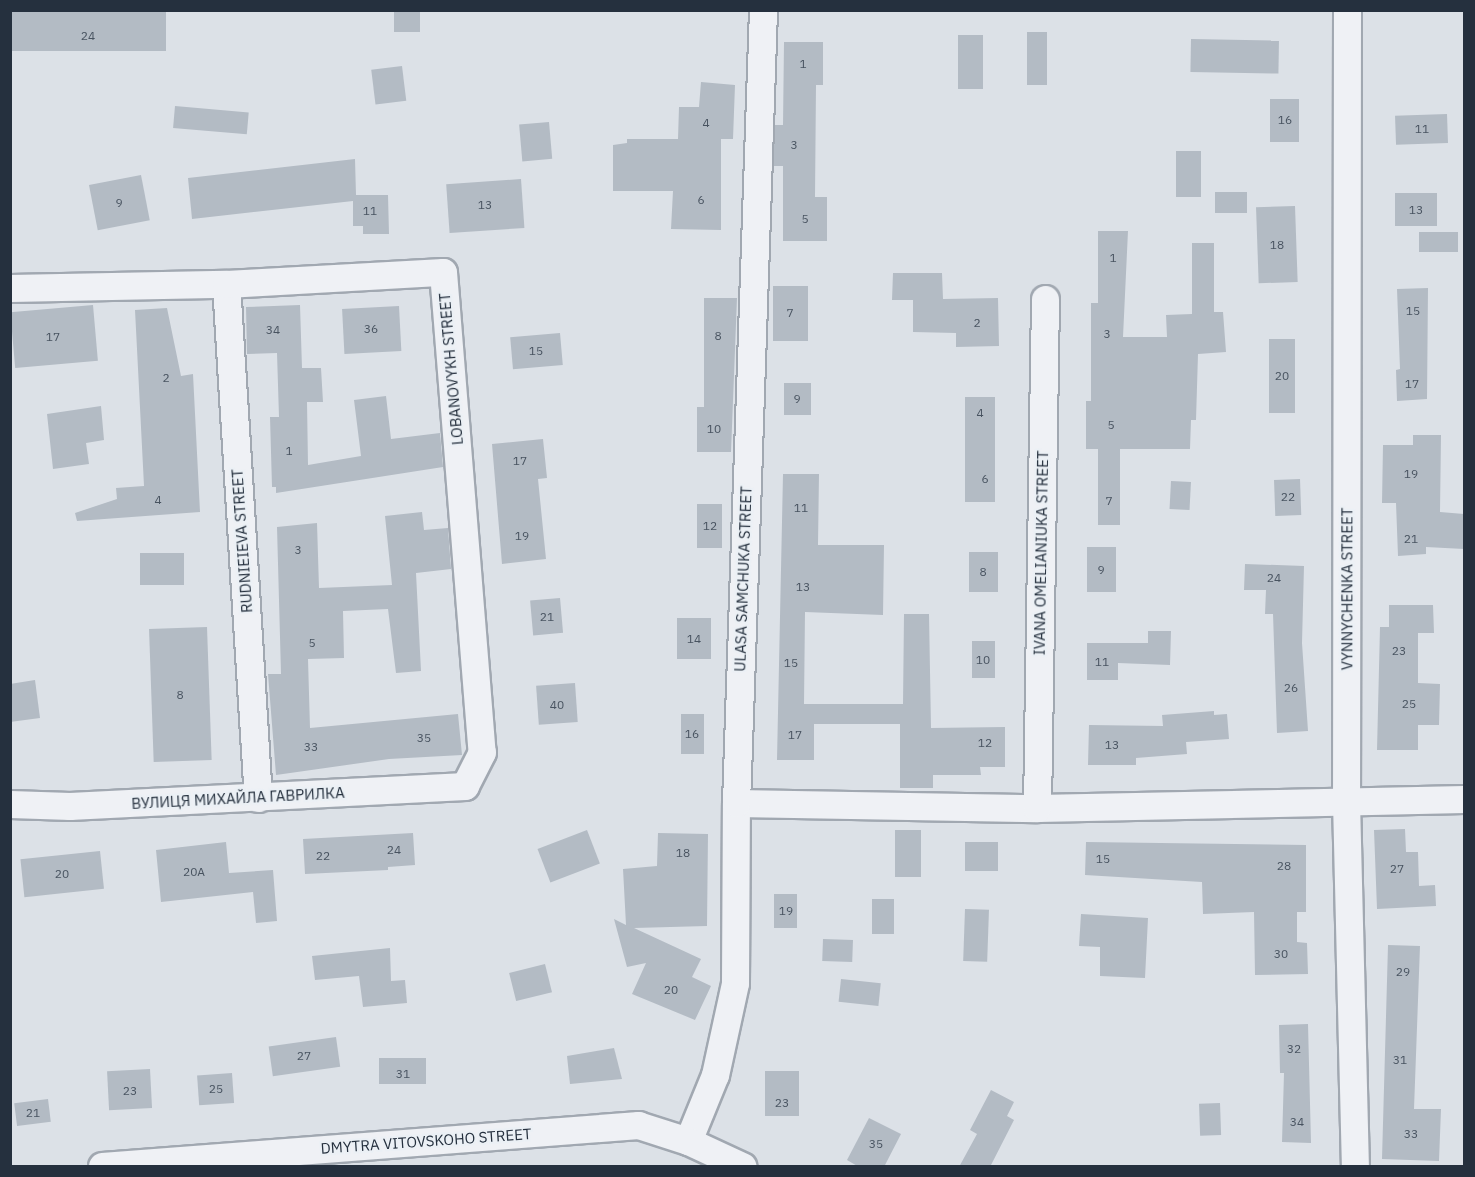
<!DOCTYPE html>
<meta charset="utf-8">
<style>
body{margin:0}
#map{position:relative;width:1475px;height:1177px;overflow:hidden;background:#dce1e7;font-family:"IBM Plex Sans",sans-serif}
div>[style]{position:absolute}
.building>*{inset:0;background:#b3bbc4;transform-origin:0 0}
.roads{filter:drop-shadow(2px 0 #a1a8b1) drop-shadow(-2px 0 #a1a8b1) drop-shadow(0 2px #a1a8b1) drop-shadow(0 -2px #a1a8b1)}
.minor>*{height:27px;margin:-13.5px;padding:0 13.5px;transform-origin:13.5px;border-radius:13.5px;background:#eff1f5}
span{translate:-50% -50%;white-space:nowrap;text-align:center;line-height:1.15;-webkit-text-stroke:4.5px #ebf0f5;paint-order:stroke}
.number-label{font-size:12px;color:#485360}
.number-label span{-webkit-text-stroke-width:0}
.street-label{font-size:15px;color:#25303e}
.frame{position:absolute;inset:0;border:12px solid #25303e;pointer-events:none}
</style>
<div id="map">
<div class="building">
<i style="left:10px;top:10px;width:156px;height:41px"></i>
<i style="left:394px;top:10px;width:26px;height:22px"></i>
<i style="left:1027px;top:32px;width:20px;height:53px"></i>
<i style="left:958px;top:35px;width:25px;height:54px"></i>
<i style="left:1191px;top:39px;width:88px;height:33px;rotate:1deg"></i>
<i style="clip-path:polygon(784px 42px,823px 42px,823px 85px,816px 85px,815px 197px,827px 197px,827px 241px,783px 241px,783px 166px,773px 166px,775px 125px,783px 125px)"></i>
<i style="left:402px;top:66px;width:35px;height:31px;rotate:83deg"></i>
<i style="clip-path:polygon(701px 82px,735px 85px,733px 139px,721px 139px,721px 230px,671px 229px,673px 191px,613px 191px,613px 145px,627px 143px,627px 139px,678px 139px,679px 107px,699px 107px)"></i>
<i style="left:1270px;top:99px;width:29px;height:43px"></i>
<i style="left:175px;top:106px;width:74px;height:22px;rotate:5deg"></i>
<i style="left:1447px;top:114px;width:29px;height:52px;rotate:88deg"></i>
<i style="left:549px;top:122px;width:37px;height:30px;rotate:85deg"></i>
<i style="left:1176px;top:151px;width:25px;height:46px"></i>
<i style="clip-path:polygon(355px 159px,356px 195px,388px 195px,389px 234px,363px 234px,363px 226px,353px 226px,353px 201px,192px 219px,188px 178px)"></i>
<i style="left:141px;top:175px;width:46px;height:53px;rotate:79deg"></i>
<i style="left:521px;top:179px;width:49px;height:75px;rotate:86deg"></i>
<i style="left:1215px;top:192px;width:32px;height:21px"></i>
<i style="left:1437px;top:193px;width:33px;height:42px;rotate:90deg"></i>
<i style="left:1295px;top:206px;width:76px;height:39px;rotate:88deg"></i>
<i style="clip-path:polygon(1098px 231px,1128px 231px,1123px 337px,1167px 337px,1166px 315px,1192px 314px,1192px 243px,1214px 243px,1214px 312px,1223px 312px,1226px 352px,1198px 354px,1196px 420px,1191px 420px,1190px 449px,1120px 449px,1120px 525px,1098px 525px,1098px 449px,1086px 449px,1086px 401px,1091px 401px,1091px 303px,1098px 303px)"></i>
<i style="left:1458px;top:232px;width:20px;height:39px;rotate:90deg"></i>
<i style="clip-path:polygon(893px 273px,942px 273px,943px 299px,998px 298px,999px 346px,956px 347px,956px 333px,913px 332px,913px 300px,892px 300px)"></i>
<i style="left:773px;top:286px;width:35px;height:55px"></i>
<i style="clip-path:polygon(1428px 288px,1427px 399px,1397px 401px,1396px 370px,1400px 369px,1397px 289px)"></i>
<i style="clip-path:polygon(704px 298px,737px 298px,731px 452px,697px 452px,697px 407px,704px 407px)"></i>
<i style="left:93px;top:305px;width:56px;height:83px;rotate:85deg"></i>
<i style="clip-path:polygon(300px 305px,302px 368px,321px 368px,323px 402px,307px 402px,308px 465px,361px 456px,354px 400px,386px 396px,391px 439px,440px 433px,443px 467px,276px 493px,276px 487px,272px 487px,270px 417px,279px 417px,277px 353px,247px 354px,246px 307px)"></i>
<i style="left:399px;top:306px;width:45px;height:57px;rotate:87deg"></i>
<i style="clip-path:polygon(167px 308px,181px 376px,193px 374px,200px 512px,77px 521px,75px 513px,117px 499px,116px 488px,144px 486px,135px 310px)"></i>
<i style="left:560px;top:333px;width:32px;height:50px;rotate:85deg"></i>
<i style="left:1295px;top:339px;width:74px;height:26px;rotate:90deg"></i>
<i style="left:784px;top:383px;width:27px;height:32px"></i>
<i style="left:965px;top:397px;width:30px;height:105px"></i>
<i style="clip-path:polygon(101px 406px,104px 440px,86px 443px,89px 464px,53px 469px,47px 414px)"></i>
<i style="clip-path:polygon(1413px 435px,1441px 435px,1440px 512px,1464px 514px,1464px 549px,1426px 547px,1426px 554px,1398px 556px,1396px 503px,1382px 503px,1383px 445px,1413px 445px)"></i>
<i style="clip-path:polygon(543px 439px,547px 478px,538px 479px,546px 559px,502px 564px,492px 444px)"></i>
<i style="clip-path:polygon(783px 474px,819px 474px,818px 545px,884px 545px,883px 615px,805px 612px,804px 704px,903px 704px,904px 614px,929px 614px,931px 728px,1005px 727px,1005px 767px,980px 767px,981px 775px,933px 775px,933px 788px,900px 788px,900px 724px,814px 724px,814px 760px,777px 760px)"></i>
<i style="left:1300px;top:479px;width:36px;height:26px;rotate:88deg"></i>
<i style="left:1171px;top:481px;width:20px;height:28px;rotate:3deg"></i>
<i style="left:697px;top:504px;width:25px;height:44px"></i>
<i style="clip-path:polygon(422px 512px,424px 530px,448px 528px,451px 569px,416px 573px,421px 671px,396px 673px,388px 609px,343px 611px,344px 658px,308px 659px,310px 728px,458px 714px,462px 755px,389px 759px,276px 775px,268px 674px,281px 674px,277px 527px,317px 523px,319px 588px,392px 585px,385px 516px)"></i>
<i style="left:1087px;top:547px;width:29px;height:45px"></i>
<i style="left:969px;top:552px;width:29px;height:40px"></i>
<i style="left:140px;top:553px;width:44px;height:32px"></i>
<i style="clip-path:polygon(1245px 564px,1304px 566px,1302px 643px,1308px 731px,1277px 733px,1273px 614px,1265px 614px,1266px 590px,1244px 590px)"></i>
<i style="left:560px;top:598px;width:35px;height:30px;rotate:85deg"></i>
<i style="clip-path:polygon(1389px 605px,1433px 605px,1434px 633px,1418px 633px,1418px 683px,1440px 684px,1439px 725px,1418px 725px,1418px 750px,1377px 750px,1380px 627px,1389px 627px)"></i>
<i style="left:677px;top:618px;width:34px;height:41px"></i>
<i style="left:207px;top:627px;width:133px;height:58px;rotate:88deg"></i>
<i style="clip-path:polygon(1148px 631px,1171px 631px,1170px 665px,1118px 663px,1118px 680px,1087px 680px,1087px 643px,1148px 643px)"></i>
<i style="left:972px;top:641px;width:23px;height:37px"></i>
<i style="clip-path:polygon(35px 680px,40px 718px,10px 722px,10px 684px)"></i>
<i style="left:575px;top:683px;width:39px;height:39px;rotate:86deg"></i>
<i style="clip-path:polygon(1214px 711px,1214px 715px,1227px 714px,1229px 739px,1186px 742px,1187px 754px,1136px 758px,1136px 765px,1088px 765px,1089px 725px,1163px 726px,1162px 715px)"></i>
<i style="left:681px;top:714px;width:23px;height:40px"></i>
<i style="clip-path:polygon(1405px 829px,1406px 852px,1418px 852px,1419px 886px,1435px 885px,1436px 906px,1377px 909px,1374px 830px)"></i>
<i style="left:587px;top:830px;width:36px;height:53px;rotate:69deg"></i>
<i style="left:921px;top:830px;width:47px;height:26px;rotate:90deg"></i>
<i style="clip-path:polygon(413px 833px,415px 865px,388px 867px,388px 870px,305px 874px,303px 839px)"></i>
<i style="clip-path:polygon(658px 833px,708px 834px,707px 926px,634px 928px,701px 959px,692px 977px,711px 986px,695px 1020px,632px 994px,646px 963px,627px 967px,614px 919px,626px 925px,623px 869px,657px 866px)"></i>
<i style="clip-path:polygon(226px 842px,229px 873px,273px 870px,277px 921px,256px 923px,253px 892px,161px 902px,156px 850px)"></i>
<i style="left:965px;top:842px;width:33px;height:29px"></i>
<i style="clip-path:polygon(1086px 842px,1306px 845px,1306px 912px,1297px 912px,1297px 942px,1307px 943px,1308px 974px,1255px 975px,1254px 912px,1203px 914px,1202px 882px,1085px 875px)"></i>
<i style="left:100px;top:851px;width:38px;height:80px;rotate:84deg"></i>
<i style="left:774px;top:894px;width:23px;height:34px"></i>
<i style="left:872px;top:899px;width:22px;height:35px"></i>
<i style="left:965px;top:909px;width:24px;height:52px;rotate:2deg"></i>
<i style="clip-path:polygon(1081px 914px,1148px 918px,1145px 978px,1100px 976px,1100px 947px,1079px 946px)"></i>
<i style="left:823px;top:939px;width:30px;height:22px;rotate:2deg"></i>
<i style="clip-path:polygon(1388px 945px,1420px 946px,1414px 1109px,1441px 1109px,1439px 1161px,1382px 1159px)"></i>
<i style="clip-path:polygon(390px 948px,391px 981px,405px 980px,407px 1003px,363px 1007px,359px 976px,315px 980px,312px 956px)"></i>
<i style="left:545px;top:964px;width:29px;height:37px;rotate:76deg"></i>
<i style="left:841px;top:979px;width:40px;height:23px;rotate:6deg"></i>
<i style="clip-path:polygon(1308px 1024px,1311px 1143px,1282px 1142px,1284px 1073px,1280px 1073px,1279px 1025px)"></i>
<i style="left:336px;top:1037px;width:30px;height:68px;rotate:82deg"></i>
<i style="clip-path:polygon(614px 1048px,622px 1079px,570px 1084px,567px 1056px)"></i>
<i style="left:426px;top:1058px;width:26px;height:47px;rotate:90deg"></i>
<i style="left:150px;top:1069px;width:39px;height:43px;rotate:87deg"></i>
<i style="left:799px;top:1071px;width:45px;height:34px;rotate:90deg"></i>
<i style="left:232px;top:1073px;width:30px;height:35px;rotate:86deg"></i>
<i style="clip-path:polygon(991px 1090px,1014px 1102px,1007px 1116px,1014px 1120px,990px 1167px,959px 1167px,977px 1134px,970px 1130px)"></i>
<i style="left:48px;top:1099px;width:23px;height:34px;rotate:83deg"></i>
<i style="left:1220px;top:1103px;width:32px;height:21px;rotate:88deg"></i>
<i style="clip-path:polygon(869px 1118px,901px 1134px,884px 1167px,859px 1167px,847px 1160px)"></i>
</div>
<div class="roads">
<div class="minor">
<i style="left:1347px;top:10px;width:791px;rotate:90.07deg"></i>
<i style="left:1346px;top:801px;width:365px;rotate:88.6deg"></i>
<i style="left:226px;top:284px;width:515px;rotate:86.44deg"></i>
<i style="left:10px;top:288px;width:216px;rotate:-1.1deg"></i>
<i style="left:226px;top:284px;width:217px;rotate:-3.2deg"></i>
<i style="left:443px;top:272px;width:482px;rotate:85.4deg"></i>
<i style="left:482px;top:752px;width:38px;rotate:117deg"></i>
<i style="left:465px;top:786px;width:396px;rotate:177.1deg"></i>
<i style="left:70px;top:806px;width:60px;rotate:-178.1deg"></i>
<i style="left:736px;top:803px;width:301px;rotate:1deg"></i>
<i style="left:1037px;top:808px;width:427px;rotate:-1.2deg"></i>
<i style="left:1037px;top:808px;width:509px;rotate:-89.1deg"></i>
<i style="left:688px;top:1141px;width:71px;rotate:-67.8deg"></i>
<i style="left:715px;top:1075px;width:94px;rotate:-77.7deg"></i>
<i style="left:735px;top:983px;width:180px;rotate:-89.7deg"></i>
<i style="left:736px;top:803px;width:793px;rotate:-88.05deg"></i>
<i style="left:102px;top:1166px;width:538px;rotate:-4.37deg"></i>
<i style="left:638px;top:1125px;width:52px;rotate:17.7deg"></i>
<i style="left:688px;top:1141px;width:60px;rotate:24.8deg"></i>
</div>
</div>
<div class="number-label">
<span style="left:88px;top:36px">24</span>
<span style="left:803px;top:64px">1</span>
<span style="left:1285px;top:120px">16</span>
<span style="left:706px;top:123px">4</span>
<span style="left:1422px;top:129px">11</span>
<span style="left:794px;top:145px">3</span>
<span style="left:701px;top:200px">6</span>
<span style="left:119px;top:203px">9</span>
<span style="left:485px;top:205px">13</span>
<span style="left:1416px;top:210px">13</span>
<span style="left:370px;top:211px">11</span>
<span style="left:805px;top:219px">5</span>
<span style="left:1277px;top:245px">18</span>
<span style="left:1113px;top:258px">1</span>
<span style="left:1413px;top:311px">15</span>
<span style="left:790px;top:313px">7</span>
<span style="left:977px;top:323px">2</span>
<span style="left:371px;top:329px">36</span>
<span style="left:273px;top:330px">34</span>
<span style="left:1107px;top:334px">3</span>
<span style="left:718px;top:336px">8</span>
<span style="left:53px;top:337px">17</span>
<span style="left:536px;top:351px">15</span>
<span style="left:1282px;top:376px">20</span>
<span style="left:166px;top:378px">2</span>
<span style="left:1412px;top:384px">17</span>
<span style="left:797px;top:399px">9</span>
<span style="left:980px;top:413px">4</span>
<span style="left:1111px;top:425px">5</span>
<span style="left:714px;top:429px">10</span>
<span style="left:289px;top:451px">1</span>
<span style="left:520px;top:461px">17</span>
<span style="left:1411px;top:474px">19</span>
<span style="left:985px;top:479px">6</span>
<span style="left:1288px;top:497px">22</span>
<span style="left:158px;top:500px">4</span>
<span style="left:1109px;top:501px">7</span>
<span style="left:801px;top:508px">11</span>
<span style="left:710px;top:526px">12</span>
<span style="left:522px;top:536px">19</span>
<span style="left:1411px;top:539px">21</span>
<span style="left:298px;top:550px">3</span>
<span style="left:1101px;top:570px">9</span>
<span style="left:983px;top:572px">8</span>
<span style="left:1274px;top:578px">24</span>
<span style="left:803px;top:587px">13</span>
<span style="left:547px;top:617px">21</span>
<span style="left:694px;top:639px">14</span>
<span style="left:312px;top:643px">5</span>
<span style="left:1399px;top:651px">23</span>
<span style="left:983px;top:660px">10</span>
<span style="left:1102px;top:662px">11</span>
<span style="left:791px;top:663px">15</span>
<span style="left:1291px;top:688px">26</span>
<span style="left:180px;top:695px">8</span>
<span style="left:1409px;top:704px">25</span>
<span style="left:557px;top:705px">40</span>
<span style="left:692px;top:734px">16</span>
<span style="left:795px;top:735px">17</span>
<span style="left:424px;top:738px">35</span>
<span style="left:985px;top:743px">12</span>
<span style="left:1112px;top:745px">13</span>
<span style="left:311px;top:747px">33</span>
<span style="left:394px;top:850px">24</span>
<span style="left:683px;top:853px">18</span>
<span style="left:323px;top:856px">22</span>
<span style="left:1103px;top:859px">15</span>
<span style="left:1284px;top:866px">28</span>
<span style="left:1397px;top:869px">27</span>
<span style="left:194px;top:872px">20А</span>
<span style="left:62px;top:874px">20</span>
<span style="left:786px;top:911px">19</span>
<span style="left:1281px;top:954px">30</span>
<span style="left:1403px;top:972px">29</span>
<span style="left:671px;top:990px">20</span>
<span style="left:1294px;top:1049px">32</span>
<span style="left:304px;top:1056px">27</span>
<span style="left:1400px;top:1060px">31</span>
<span style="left:403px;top:1074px">31</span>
<span style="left:216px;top:1089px">25</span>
<span style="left:130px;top:1091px">23</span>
<span style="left:782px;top:1103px">23</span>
<span style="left:33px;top:1113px">21</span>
<span style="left:1297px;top:1122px">34</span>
<span style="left:1411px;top:1134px">33</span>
<span style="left:876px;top:1144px">35</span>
</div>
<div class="street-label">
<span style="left:451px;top:369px;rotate:-95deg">LOBANOVYKH STREET</span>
<span style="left:242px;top:541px;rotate:-94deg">RUDNIEIEVA STREET</span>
<span style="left:1041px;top:553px;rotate:-89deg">IVANA OMELIANIUKA STREET</span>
<span style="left:743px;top:579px;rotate:-88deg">ULASA SAMCHUKA STREET</span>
<span style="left:1347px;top:589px;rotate:-90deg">VYNNYCHENKA STREET</span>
<span style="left:238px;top:798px;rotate:-3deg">ВУЛИЦЯ МИХАЙЛА ГАВРИЛКА</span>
<span style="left:426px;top:1141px;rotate:-4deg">DMYTRA VITOVSKOHO STREET</span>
</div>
<div class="frame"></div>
</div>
